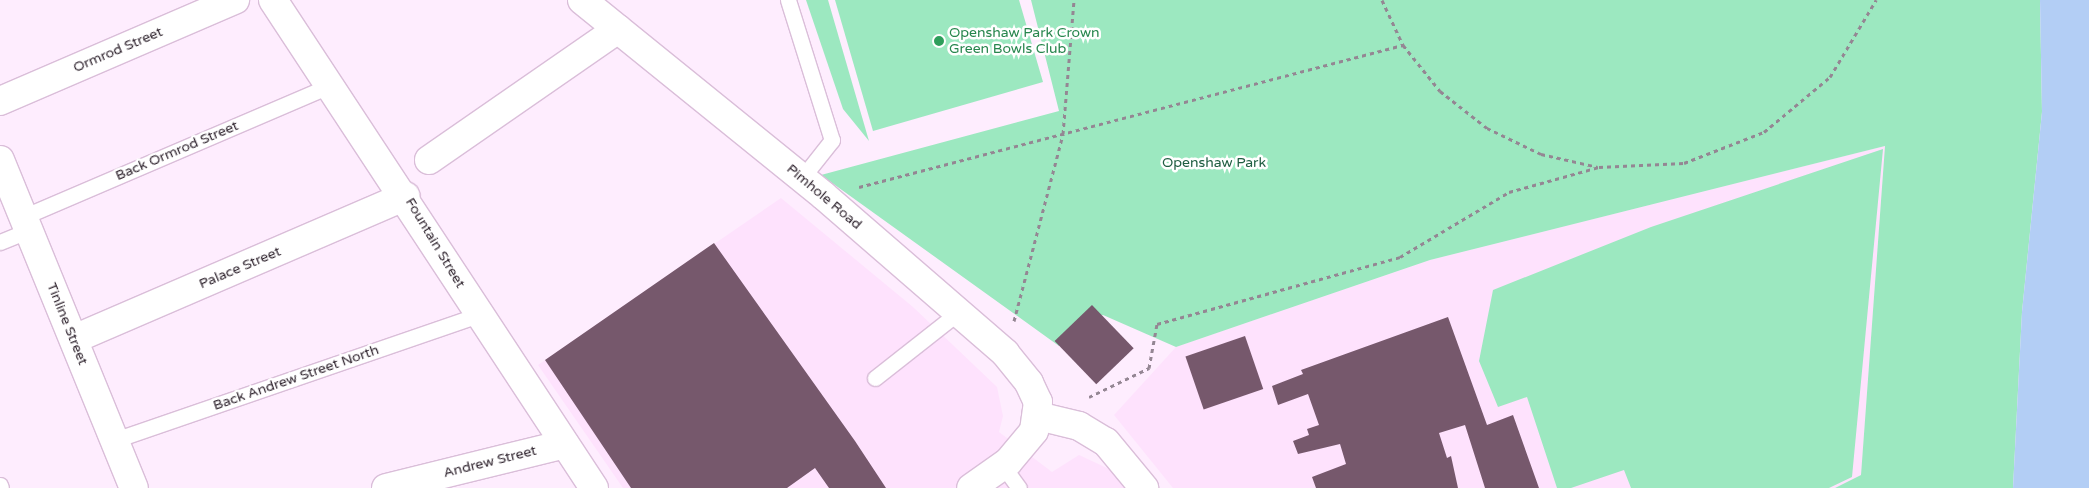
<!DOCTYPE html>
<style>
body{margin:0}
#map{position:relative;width:2089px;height:488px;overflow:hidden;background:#feedfe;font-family:"Varela Round",sans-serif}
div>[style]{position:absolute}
.built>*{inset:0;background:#fee2fd}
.green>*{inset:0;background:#9ce8c0}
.water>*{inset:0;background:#b3cef5}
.building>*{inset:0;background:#76586c;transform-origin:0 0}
.path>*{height:3px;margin-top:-1.5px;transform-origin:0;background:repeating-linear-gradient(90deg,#948693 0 4px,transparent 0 8px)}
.roads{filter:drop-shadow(1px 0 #dabed9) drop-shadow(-1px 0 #dabed9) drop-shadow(0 1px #dabed9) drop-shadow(0 -1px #dabed9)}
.service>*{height:15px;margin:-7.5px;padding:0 7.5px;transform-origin:7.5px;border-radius:7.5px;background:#fff}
.minor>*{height:28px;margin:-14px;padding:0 14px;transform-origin:14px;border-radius:14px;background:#fff}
.dots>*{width:14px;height:14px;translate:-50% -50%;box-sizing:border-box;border:2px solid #fff;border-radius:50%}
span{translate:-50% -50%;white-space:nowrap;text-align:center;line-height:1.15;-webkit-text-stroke:5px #fff;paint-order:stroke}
.leisure-label{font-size:14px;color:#27864d}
.left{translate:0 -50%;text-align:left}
.street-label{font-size:14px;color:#30252f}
.park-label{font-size:14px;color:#205e42}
</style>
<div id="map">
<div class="built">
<i style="clip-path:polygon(1885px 146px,1861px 476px,1835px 488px,1173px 488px,1114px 415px,1176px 347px,1430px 260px)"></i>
<i style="clip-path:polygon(781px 198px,913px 307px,997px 387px,1003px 416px,999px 432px,1052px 472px,1079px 455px,1109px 469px,1125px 488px,623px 488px,538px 365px)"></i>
</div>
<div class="green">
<i style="clip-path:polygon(806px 0,828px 0,869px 141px,843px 109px)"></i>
<i style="clip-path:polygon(835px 0,1019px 0,1043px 82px,873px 131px)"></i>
<i style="clip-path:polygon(1031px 0,2040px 0,2042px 112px,2022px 312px,2013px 488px,1835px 488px,1861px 475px,1885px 146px,1430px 260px,1176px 347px,1103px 315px,1083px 318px,1059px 346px,821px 175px,1059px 111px)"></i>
<i style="clip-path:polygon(1883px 149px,1852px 477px,1829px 488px,1631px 488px,1624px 470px,1571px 488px,1557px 488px,1527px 397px,1498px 407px,1479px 361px,1493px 290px,1651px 227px)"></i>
</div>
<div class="water">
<i style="clip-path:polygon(2040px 0,2089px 0,2089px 488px,2013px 488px,2022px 312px,2042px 112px)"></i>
</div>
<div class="building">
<i style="clip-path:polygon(714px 243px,855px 441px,886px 488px,829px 488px,815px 468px,787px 488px,631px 488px,545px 360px)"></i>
<i style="left:1092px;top:305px;width:60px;height:52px;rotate:46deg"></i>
<i style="clip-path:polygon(1448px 317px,1487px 425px,1513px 415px,1539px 488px,1485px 488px,1465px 425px,1439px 433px,1447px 458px,1451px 456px,1458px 488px,1316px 488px,1312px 477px,1346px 464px,1340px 444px,1298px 454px,1293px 441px,1309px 435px,1307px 429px,1319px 425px,1308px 394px,1278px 405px,1272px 386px,1303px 374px,1301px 370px)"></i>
<i style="left:1245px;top:336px;width:56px;height:63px;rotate:71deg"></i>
</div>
<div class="path">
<i style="left:1382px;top:0;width:50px;rotate:65deg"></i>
<i style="left:1403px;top:45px;width:59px;rotate:51.2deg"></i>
<i style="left:1440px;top:91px;width:60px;rotate:38.2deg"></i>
<i style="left:1487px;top:128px;width:60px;rotate:25.7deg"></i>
<i style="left:1541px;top:154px;width:58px;rotate:12.8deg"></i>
<i style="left:859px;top:187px;width:562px;rotate:-14.63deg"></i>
<i style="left:1014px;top:321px;width:193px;rotate:-75.3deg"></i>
<i style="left:1063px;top:134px;width:134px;rotate:-85.3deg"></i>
<i style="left:1089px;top:397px;width:67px;rotate:-25.8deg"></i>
<i style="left:1149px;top:368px;width:45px;rotate:-79.7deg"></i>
<i style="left:1157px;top:324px;width:252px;rotate:-15.4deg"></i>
<i style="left:1400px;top:257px;width:127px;rotate:-30.8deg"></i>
<i style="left:1509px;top:192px;width:93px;rotate:-15.5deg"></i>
<i style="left:1599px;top:167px;width:85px;rotate:-2.7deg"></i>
<i style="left:1684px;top:163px;width:86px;rotate:-21.2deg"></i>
<i style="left:1764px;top:132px;width:86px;rotate:-39.8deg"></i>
<i style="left:1830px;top:77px;width:90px;rotate:-59.1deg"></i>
</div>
<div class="roads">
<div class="service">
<i style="left:788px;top:0;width:147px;rotate:72.6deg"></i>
<i style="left:832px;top:140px;width:48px;rotate:128.3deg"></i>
<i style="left:23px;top:217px;width:335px;rotate:-23.2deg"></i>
<i style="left:0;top:242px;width:31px;rotate:-22deg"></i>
<i style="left:875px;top:378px;width:107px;rotate:-38.2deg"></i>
<i style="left:115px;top:440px;width:384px;rotate:-19deg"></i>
<i style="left:1003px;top:466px;width:27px;rotate:54deg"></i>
<i style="left:0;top:485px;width:3px;rotate:72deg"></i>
</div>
<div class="minor">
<i style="left:273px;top:0;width:584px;rotate:56.66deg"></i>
<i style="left:582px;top:0;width:311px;rotate:39deg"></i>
<i style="left:824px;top:196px;width:240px;rotate:40.9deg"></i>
<i style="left:1005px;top:353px;width:38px;rotate:51deg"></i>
<i style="left:1029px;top:383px;width:21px;rotate:65deg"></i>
<i style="left:1038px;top:402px;width:29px;rotate:98deg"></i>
<i style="left:1034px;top:431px;width:40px;rotate:130deg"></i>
<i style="left:1008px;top:462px;width:45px;rotate:144.9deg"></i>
<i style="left:0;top:101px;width:256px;rotate:-23.3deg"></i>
<i style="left:0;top:160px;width:354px;rotate:67.8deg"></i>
<i style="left:429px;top:160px;width:230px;rotate:-34.7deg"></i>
<i style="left:74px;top:339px;width:361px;rotate:-23.3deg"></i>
<i style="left:1038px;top:416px;width:42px;rotate:13.7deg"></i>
<i style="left:1079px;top:426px;width:31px;rotate:31deg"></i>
<i style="left:1106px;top:442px;width:60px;rotate:50.4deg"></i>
<i style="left:386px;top:488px;width:184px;rotate:-13.8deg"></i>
</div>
</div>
<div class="dots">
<i style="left:939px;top:41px;background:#2e9e5b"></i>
</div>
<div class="leisure-label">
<span class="left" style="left:949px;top:41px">Openshaw Park Crown<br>Green Bowls Club</span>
</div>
<div class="street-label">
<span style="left:118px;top:50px;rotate:-23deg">Ormrod Street</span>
<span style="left:177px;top:151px;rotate:-23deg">Back Ormrod Street</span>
<span style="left:824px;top:197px;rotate:40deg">Pimhole Road</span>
<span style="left:435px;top:243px;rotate:59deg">Fountain Street</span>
<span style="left:240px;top:268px;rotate:-23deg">Palace Street</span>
<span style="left:67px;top:324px;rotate:68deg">Tinline Street</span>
<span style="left:296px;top:378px;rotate:-19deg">Back Andrew Street North</span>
<span style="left:490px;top:462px;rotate:-14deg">Andrew Street</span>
</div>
<div class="park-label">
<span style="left:1214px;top:163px">Openshaw Park</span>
</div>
</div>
